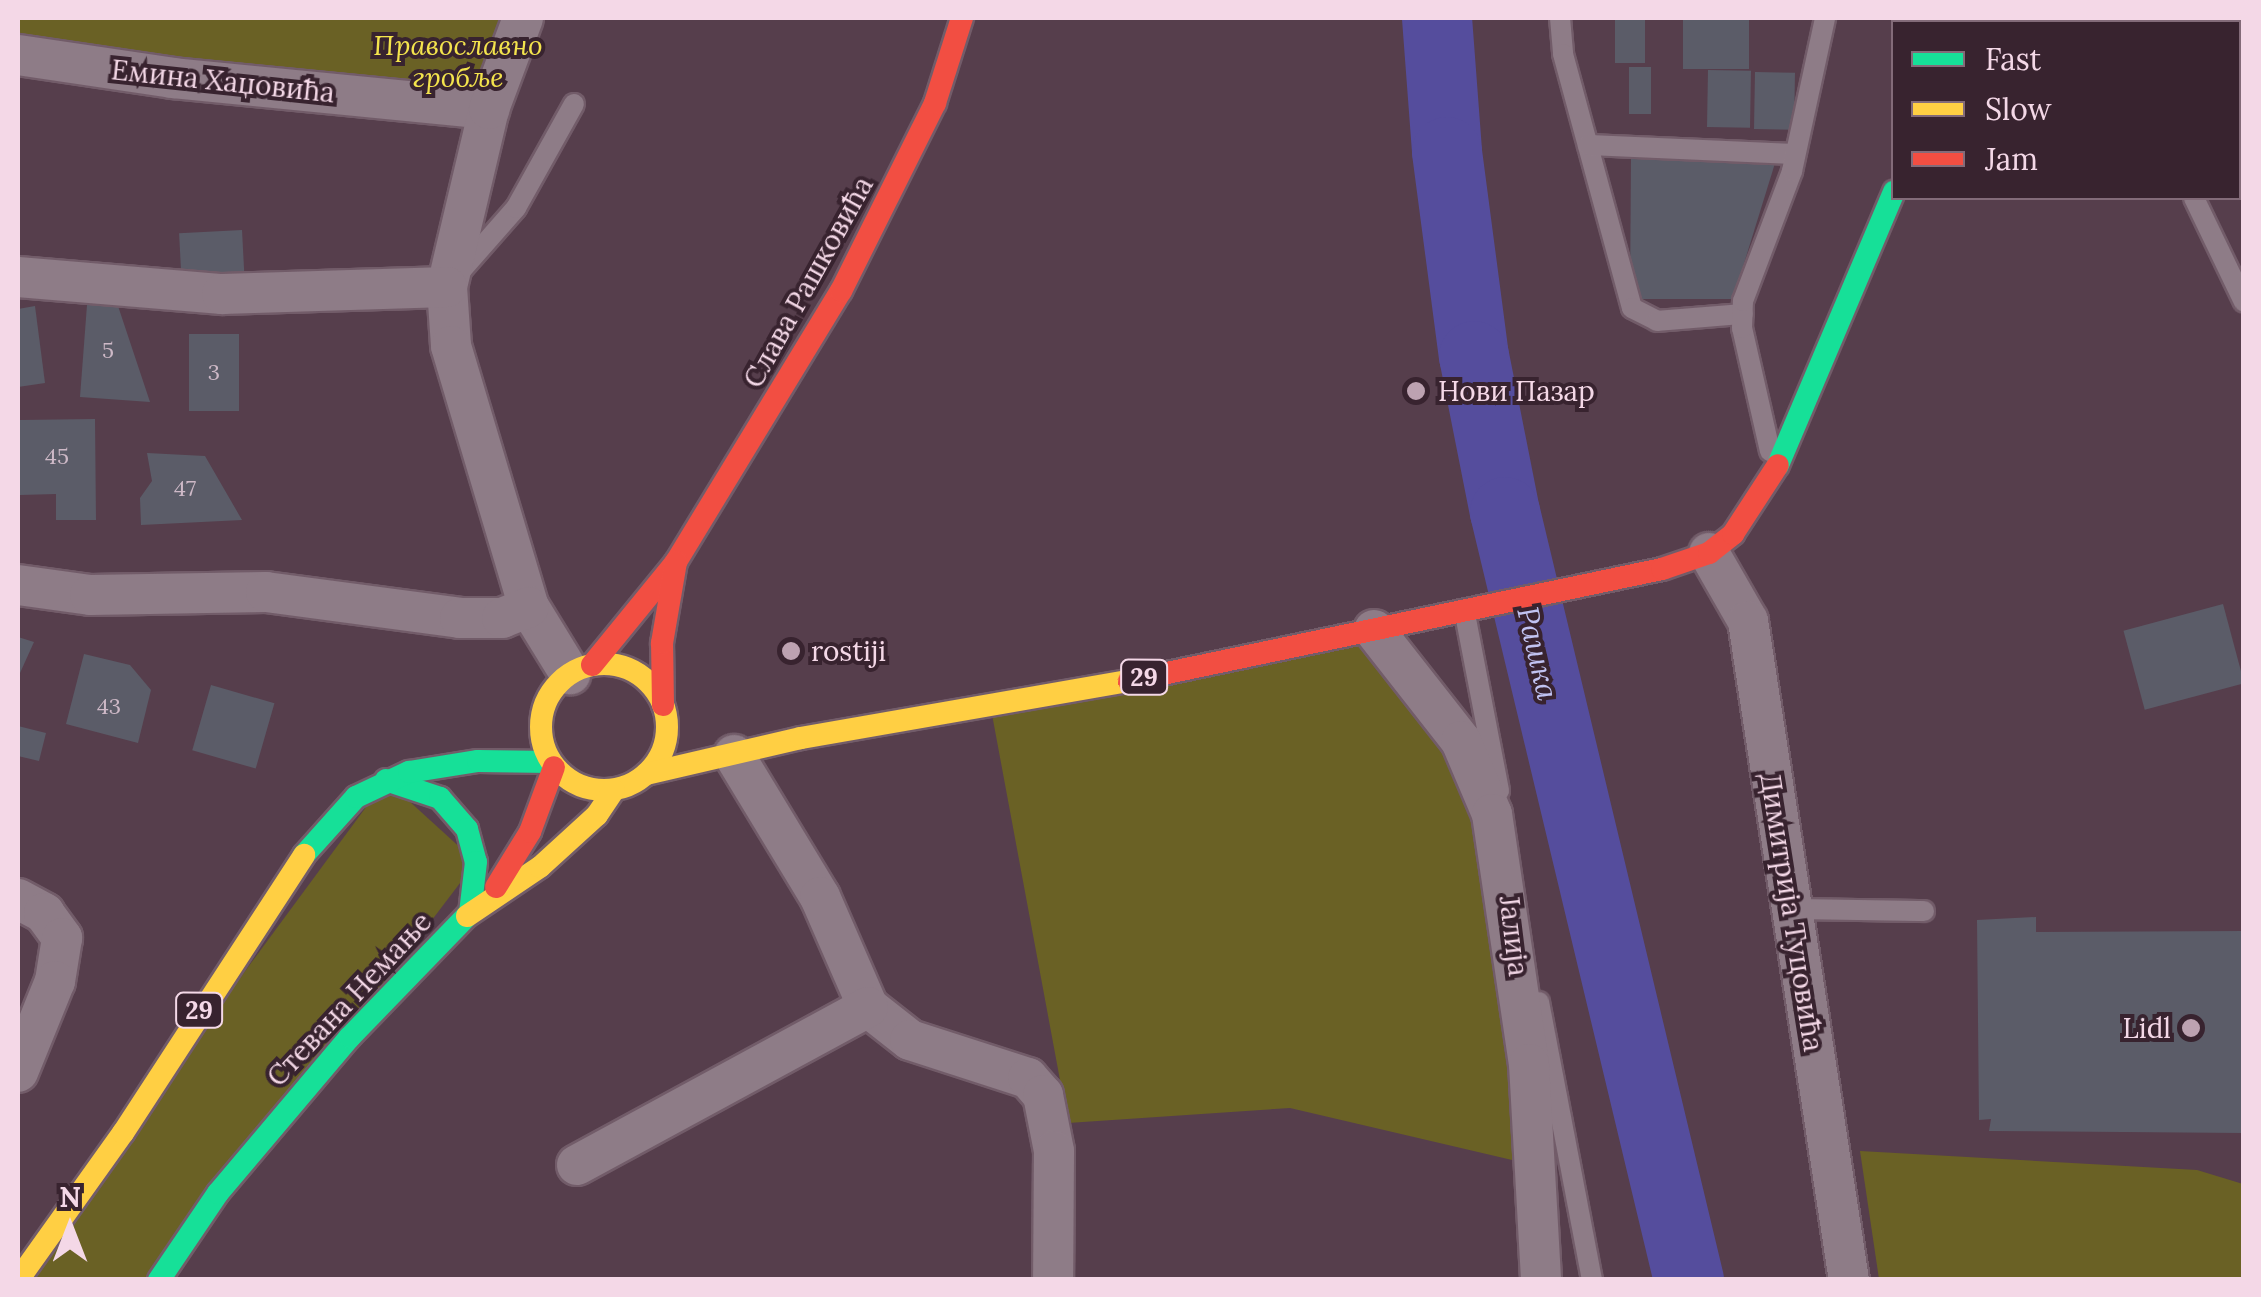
<!DOCTYPE html>
<meta charset="utf-8">
<style>
body{margin:0}
#map{position:relative;width:2261px;height:1297px;overflow:hidden;background:#563e4c;font-family:Lora,serif}
div>[style]{position:absolute}
.green>*{inset:0;background:#6a6125}
.river>*{height:70px;margin:-35px;padding:0 35px;transform-origin:35px;border-radius:35px;background:#554d9d}
.building>*{inset:0;background:#5b5c68;transform-origin:0 0}
.roads{filter:drop-shadow(2px 0 #725c69) drop-shadow(-2px 0 #725c69) drop-shadow(0 2px #725c69) drop-shadow(0 -2px #725c69)}
.lane>*{height:20px;margin:-10px;padding:0 10px;transform-origin:10px;border-radius:10px;background:#8e7c87}
.street>*{height:40px;margin:-20px;padding:0 20px;transform-origin:20px;border-radius:20px;background:#8e7c87}
.fast>*{height:22px;margin:-11px;padding:0 11px;transform-origin:11px;border-radius:11px;background:#16e098}
.slow>*{height:22px;margin:-11px;padding:0 11px;transform-origin:11px;border-radius:11px;background:#ffcf43}
.slow>.ring{margin:-11px;padding:0;box-sizing:content-box;background:none;border:22px solid #ffcf43;border-radius:50%}
.jam>*{height:22px;margin:-11px;padding:0 11px;transform-origin:11px;border-radius:11px;background:#f24e42}
.dots>*{width:28px;height:28px;translate:-50% -50%;box-sizing:border-box;border:5px solid #38232f;border-radius:50%}
span{translate:-50% -50%;white-space:nowrap;text-align:center;line-height:1.15;-webkit-text-stroke:8px #38232f;paint-order:stroke}
.number-label{font-size:22px;color:#ceb9c7}
.number-label span{-webkit-text-stroke-width:0}
.shield-label span{padding:2px 8px;background:#38232f;border:2px solid;border-radius:8px;-webkit-text-stroke-width:0}
.shield-label{font-size:25px;color:#f4d8e7;font-weight:700}
.park-label{font-size:28px;color:#f4e44d;font-style:italic}
.street-label{font-size:28px;color:#f4d8e7}
.poi-label{font-size:28px;color:#f4d8e7}
.left{translate:0 -50%;text-align:left}
.right{translate:-100% -50%;text-align:right}
.water-label{font-size:30px;color:#c1c3f2;font-style:italic}
.frame{position:absolute;inset:0;border:20px solid #f4d8e7;pointer-events:none}
.legend{position:absolute;left:1891px;top:20px;width:350px;height:180px;box-sizing:border-box;background:#38232f;border:2px solid #836b79;margin:0;padding:12px 18px;list-style:none;font-size:30px;color:#f4d8e7}
.legend li{display:flex;align-items:center;gap:20px;height:50px}
.legend b{width:50px;border:2px solid #836b79}
.north{position:absolute;left:20px;top:1177px;width:100px;height:100px;-webkit-text-stroke:8px #38232f;paint-order:stroke;rotate:0deg;font-size:28px;font-weight:700;line-height:40px;text-align:center;color:#f4d8e7}
.north::after{content:'';display:block;margin:auto;width:35px;height:45px;background:#f4d8e7;clip-path:polygon(50% 0,100% 100%,50% 72%,0 100%)}
</style>
<div id="map">
<div class="green">
<i style="clip-path:polygon(18px 18px,523px 18px,489px 109px,18px 55px)"></i>
<i style="clip-path:polygon(1374px 630px,1461px 741px,1538px 1166px,1290px 1108px,1068px 1123px,991px 709px)"></i>
<i style="clip-path:polygon(386px 780px,476px 862px,159px 1279px,18px 1279px)"></i>
<i style="clip-path:polygon(1860px 1151px,2197px 1170px,2243px 1184px,2243px 1279px,1879px 1279px)"></i>
</div>
<div class="river">
<i style="left:1437px;top:18px;width:134px;rotate:85.7deg"></i>
<i style="left:1447px;top:152px;width:206px;rotate:82.5deg"></i>
<i style="left:1474px;top:356px;width:159px;rotate:78.8deg"></i>
<i style="left:1505px;top:512px;width:790px;rotate:76.53deg"></i>
</div>
<div class="building">
<i style="left:1615px;top:18px;width:30px;height:45px"></i>
<i style="left:1683px;top:18px;width:66px;height:51px"></i>
<i style="left:1629px;top:67px;width:22px;height:47px"></i>
<i style="left:1708px;top:70px;width:43px;height:57px;rotate:1deg"></i>
<i style="left:1755px;top:72px;width:40px;height:57px;rotate:1deg"></i>
<i style="clip-path:polygon(1631px 159px,1776px 160px,1733px 299px,1630px 299px)"></i>
<i style="left:242px;top:230px;width:54px;height:63px;rotate:87deg"></i>
<i style="clip-path:polygon(117px 303px,150px 402px,80px 397px,87px 305px)"></i>
<i style="clip-path:polygon(35px 306px,45px 383px,18px 387px,18px 309px)"></i>
<i style="left:189px;top:334px;width:50px;height:77px"></i>
<i style="clip-path:polygon(95px 419px,96px 520px,56px 520px,56px 494px,20px 495px,20px 420px)"></i>
<i style="clip-path:polygon(147px 453px,205px 456px,242px 520px,141px 525px,140px 498px,152px 481px)"></i>
<i style="left:2223px;top:604px;width:82px;height:103px;rotate:75deg"></i>
<i style="clip-path:polygon(18px 637px,34px 642px,20px 673px,18px 672px)"></i>
<i style="clip-path:polygon(84px 654px,130px 665px,151px 690px,138px 743px,66px 724px)"></i>
<i style="left:211px;top:685px;width:66px;height:68px;rotate:16deg"></i>
<i style="clip-path:polygon(18px 726px,46px 733px,39px 761px,18px 756px)"></i>
<i style="clip-path:polygon(2036px 917px,2036px 932px,2244px 931px,2244px 1133px,1989px 1131px,1991px 1119px,1979px 1120px,1977px 920px)"></i>
</div>
<div class="roads">
<div class="lane">
<i style="left:1560px;top:18px;width:36px;rotate:85deg"></i>
<i style="left:1563px;top:54px;width:263px;rotate:74.8deg"></i>
<i style="left:1632px;top:308px;width:28px;rotate:27deg"></i>
<i style="left:1657px;top:321px;width:86px;rotate:-4.7deg"></i>
<i style="left:1588px;top:145px;width:207px;rotate:2.5deg"></i>
<i style="left:2194px;top:198px;width:115px;rotate:64.3deg"></i>
<i style="left:458px;top:274px;width:88px;rotate:-48.7deg"></i>
<i style="left:516px;top:208px;width:119px;rotate:-60.9deg"></i>
<i style="left:1770px;top:451px;width:126px;rotate:-102.8deg"></i>
<i style="left:1742px;top:328px;width:27px;rotate:-88deg"></i>
<i style="left:1743px;top:301px;width:139px;rotate:-69.3deg"></i>
<i style="left:1792px;top:171px;width:157px;rotate:-77.8deg"></i>
<i style="left:1465px;top:614px;width:180px;rotate:79.1deg"></i>
<i style="left:1792px;top:909px;width:132px;rotate:0.9deg"></i>
<i style="left:1539px;top:1002px;width:283px;rotate:79.2deg"></i>
</div>
<div class="street">
<i style="left:18px;top:55px;width:157px;rotate:8.4deg"></i>
<i style="left:173px;top:78px;width:318px;rotate:5.6deg"></i>
<i style="left:489px;top:109px;width:183px;rotate:103.3deg"></i>
<i style="left:447px;top:287px;width:59px;rotate:86.1deg"></i>
<i style="left:451px;top:346px;width:272px;rotate:73.4deg"></i>
<i style="left:529px;top:607px;width:79px;rotate:58.5deg"></i>
<i style="left:489px;top:109px;width:97px;rotate:-69.5deg"></i>
<i style="left:18px;top:277px;width:205px;rotate:4.8deg"></i>
<i style="left:222px;top:294px;width:225px;rotate:-1.8deg"></i>
<i style="left:1709px;top:553px;width:78px;rotate:60.2deg"></i>
<i style="left:1748px;top:621px;width:667px;rotate:81.29deg"></i>
<i style="left:18px;top:585px;width:73px;rotate:7.9deg"></i>
<i style="left:90px;top:595px;width:176px;rotate:-1deg"></i>
<i style="left:266px;top:592px;width:196px;rotate:7.6deg"></i>
<i style="left:460px;top:618px;width:42px"></i>
<i style="left:502px;top:618px;width:29px;rotate:-22deg"></i>
<i style="left:1374px;top:630px;width:141px;rotate:51.9deg"></i>
<i style="left:1461px;top:741px;width:79px;rotate:67deg"></i>
<i style="left:1492px;top:814px;width:253px;rotate:81.6deg"></i>
<i style="left:1529px;top:1064px;width:216px;rotate:86.8deg"></i>
<i style="left:734px;top:755px;width:166px;rotate:58.8deg"></i>
<i style="left:820px;top:897px;width:120px;rotate:66.4deg"></i>
<i style="left:868px;top:1007px;width:53px;rotate:38.2deg"></i>
<i style="left:910px;top:1040px;width:124px;rotate:17.9deg"></i>
<i style="left:1028px;top:1078px;width:23px;rotate:49deg"></i>
<i style="left:1043px;top:1095px;width:57px;rotate:78.9deg"></i>
<i style="left:1054px;top:1151px;width:129px;rotate:90.4deg"></i>
<i style="left:18px;top:899px;width:30px;rotate:28deg"></i>
<i style="left:44px;top:913px;width:31px;rotate:54deg"></i>
<i style="left:62px;top:938px;width:44px;rotate:99.2deg"></i>
<i style="left:55px;top:981px;width:98px;rotate:112.1deg"></i>
<i style="left:577px;top:1165px;width:331px;rotate:-28.5deg"></i>
</div>
<div class="fast">
<i style="left:1778px;top:465px;width:297px;rotate:-67deg"></i>
<i style="left:386px;top:780px;width:57px;rotate:18.4deg"></i>
<i style="left:440px;top:798px;width:41px;rotate:48.9deg"></i>
<i style="left:467px;top:829px;width:34px;rotate:75deg"></i>
<i style="left:476px;top:862px;width:51px;rotate:96.7deg"></i>
<i style="left:304px;top:855px;width:78px;rotate:-48.1deg"></i>
<i style="left:356px;top:797px;width:59px;rotate:-25.3deg"></i>
<i style="left:409px;top:772px;width:70px;rotate:-9.1deg"></i>
<i style="left:478px;top:761px;width:73px;rotate:0.8deg"></i>
<i style="left:159px;top:1280px;width:105px;rotate:-55.9deg"></i>
<i style="left:218px;top:1193px;width:204px;rotate:-49.8deg"></i>
<i style="left:350px;top:1037px;width:168px;rotate:-46deg"></i>
</div>
<div class="slow">
<i style="left:1970px;top:22px;width:4px;rotate:-63deg"></i>
<i class="ring" style="left:541px;top:664px;width:104px;height:104px"></i>
<i style="left:646px;top:774px;width:159px;rotate:-13.1deg"></i>
<i style="left:801px;top:738px;width:333px;rotate:-9.9deg"></i>
<i style="left:467px;top:916px;width:88px;rotate:-33.9deg"></i>
<i style="left:540px;top:867px;width:77px;rotate:-42.4deg"></i>
<i style="left:597px;top:815px;width:30px;rotate:-56deg"></i>
<i style="left:18px;top:1280px;width:181px;rotate:-54.5deg"></i>
<i style="left:123px;top:1133px;width:332px;rotate:-56.9deg"></i>
</div>
<div class="jam">
<i style="left:592px;top:665px;width:133px;rotate:-50.8deg"></i>
<i style="left:676px;top:562px;width:317px;rotate:-58.7deg"></i>
<i style="left:841px;top:291px;width:210px;rotate:-63.4deg"></i>
<i style="left:935px;top:103px;width:89px;rotate:-72.4deg"></i>
<i style="left:1129px;top:681px;width:545px;rotate:-11.87deg"></i>
<i style="left:1662px;top:569px;width:50px;rotate:-18.8deg"></i>
<i style="left:1709px;top:553px;width:31px;rotate:-38deg"></i>
<i style="left:1733px;top:534px;width:82px;rotate:-56.9deg"></i>
<i style="left:663px;top:705px;width:62px;rotate:-90.9deg"></i>
<i style="left:662px;top:643px;width:82px;rotate:-80.2deg"></i>
<i style="left:496px;top:887px;width:65px;rotate:-58.3deg"></i>
<i style="left:530px;top:832px;width:69px;rotate:-69.7deg"></i>
</div>
</div>
<div class="dots">
<i style="left:1416px;top:391px;background:#bda2b1"></i>
<i style="left:791px;top:651px;background:#bda2b1"></i>
<i style="left:2191px;top:1028px;background:#bda2b1"></i>
</div>
<div class="number-label">
<span style="left:108px;top:351px">5</span>
<span style="left:214px;top:373px">3</span>
<span style="left:57px;top:457px">45</span>
<span style="left:185px;top:489px">47</span>
<span style="left:109px;top:707px">43</span>
</div>
<div class="shield-label">
<span style="left:1144px;top:677px">29</span>
<span style="left:199px;top:1010px">29</span>
</div>
<div class="park-label">
<span style="left:458px;top:61px">Православно<br>гробље</span>
</div>
<div class="street-label">
<span style="left:223px;top:81px;rotate:6deg">Емина Хаџовића</span>
<span style="left:808px;top:282px;rotate:-61deg">Слава Рашковића</span>
<span style="left:1792px;top:912px;rotate:81deg">Димитрија Туцовића</span>
<span style="left:1514px;top:936px;rotate:83deg">Јалија</span>
<span style="left:349px;top:999px;rotate:-47deg">Стевана Немање</span>
</div>
<div class="poi-label">
<span class="left" style="left:1438px;top:391px">Нови Пазар</span>
<span class="left" style="left:811px;top:651px">rostiji</span>
<span class="right" style="left:2171px;top:1028px">Lidl</span>
</div>
<div class="water-label">
<span style="left:1538px;top:653px;rotate:77deg">Рашка</span>
</div>
<div class="frame"></div>
<ul class="legend">
<li><b style="height:12px;background:#16e098"></b>Fast</li>
<li><b style="height:12px;background:#ffcf43"></b>Slow</li>
<li><b style="height:12px;background:#f24e42"></b>Jam</li>
</ul>
<div class="north">N</div>
</div>
